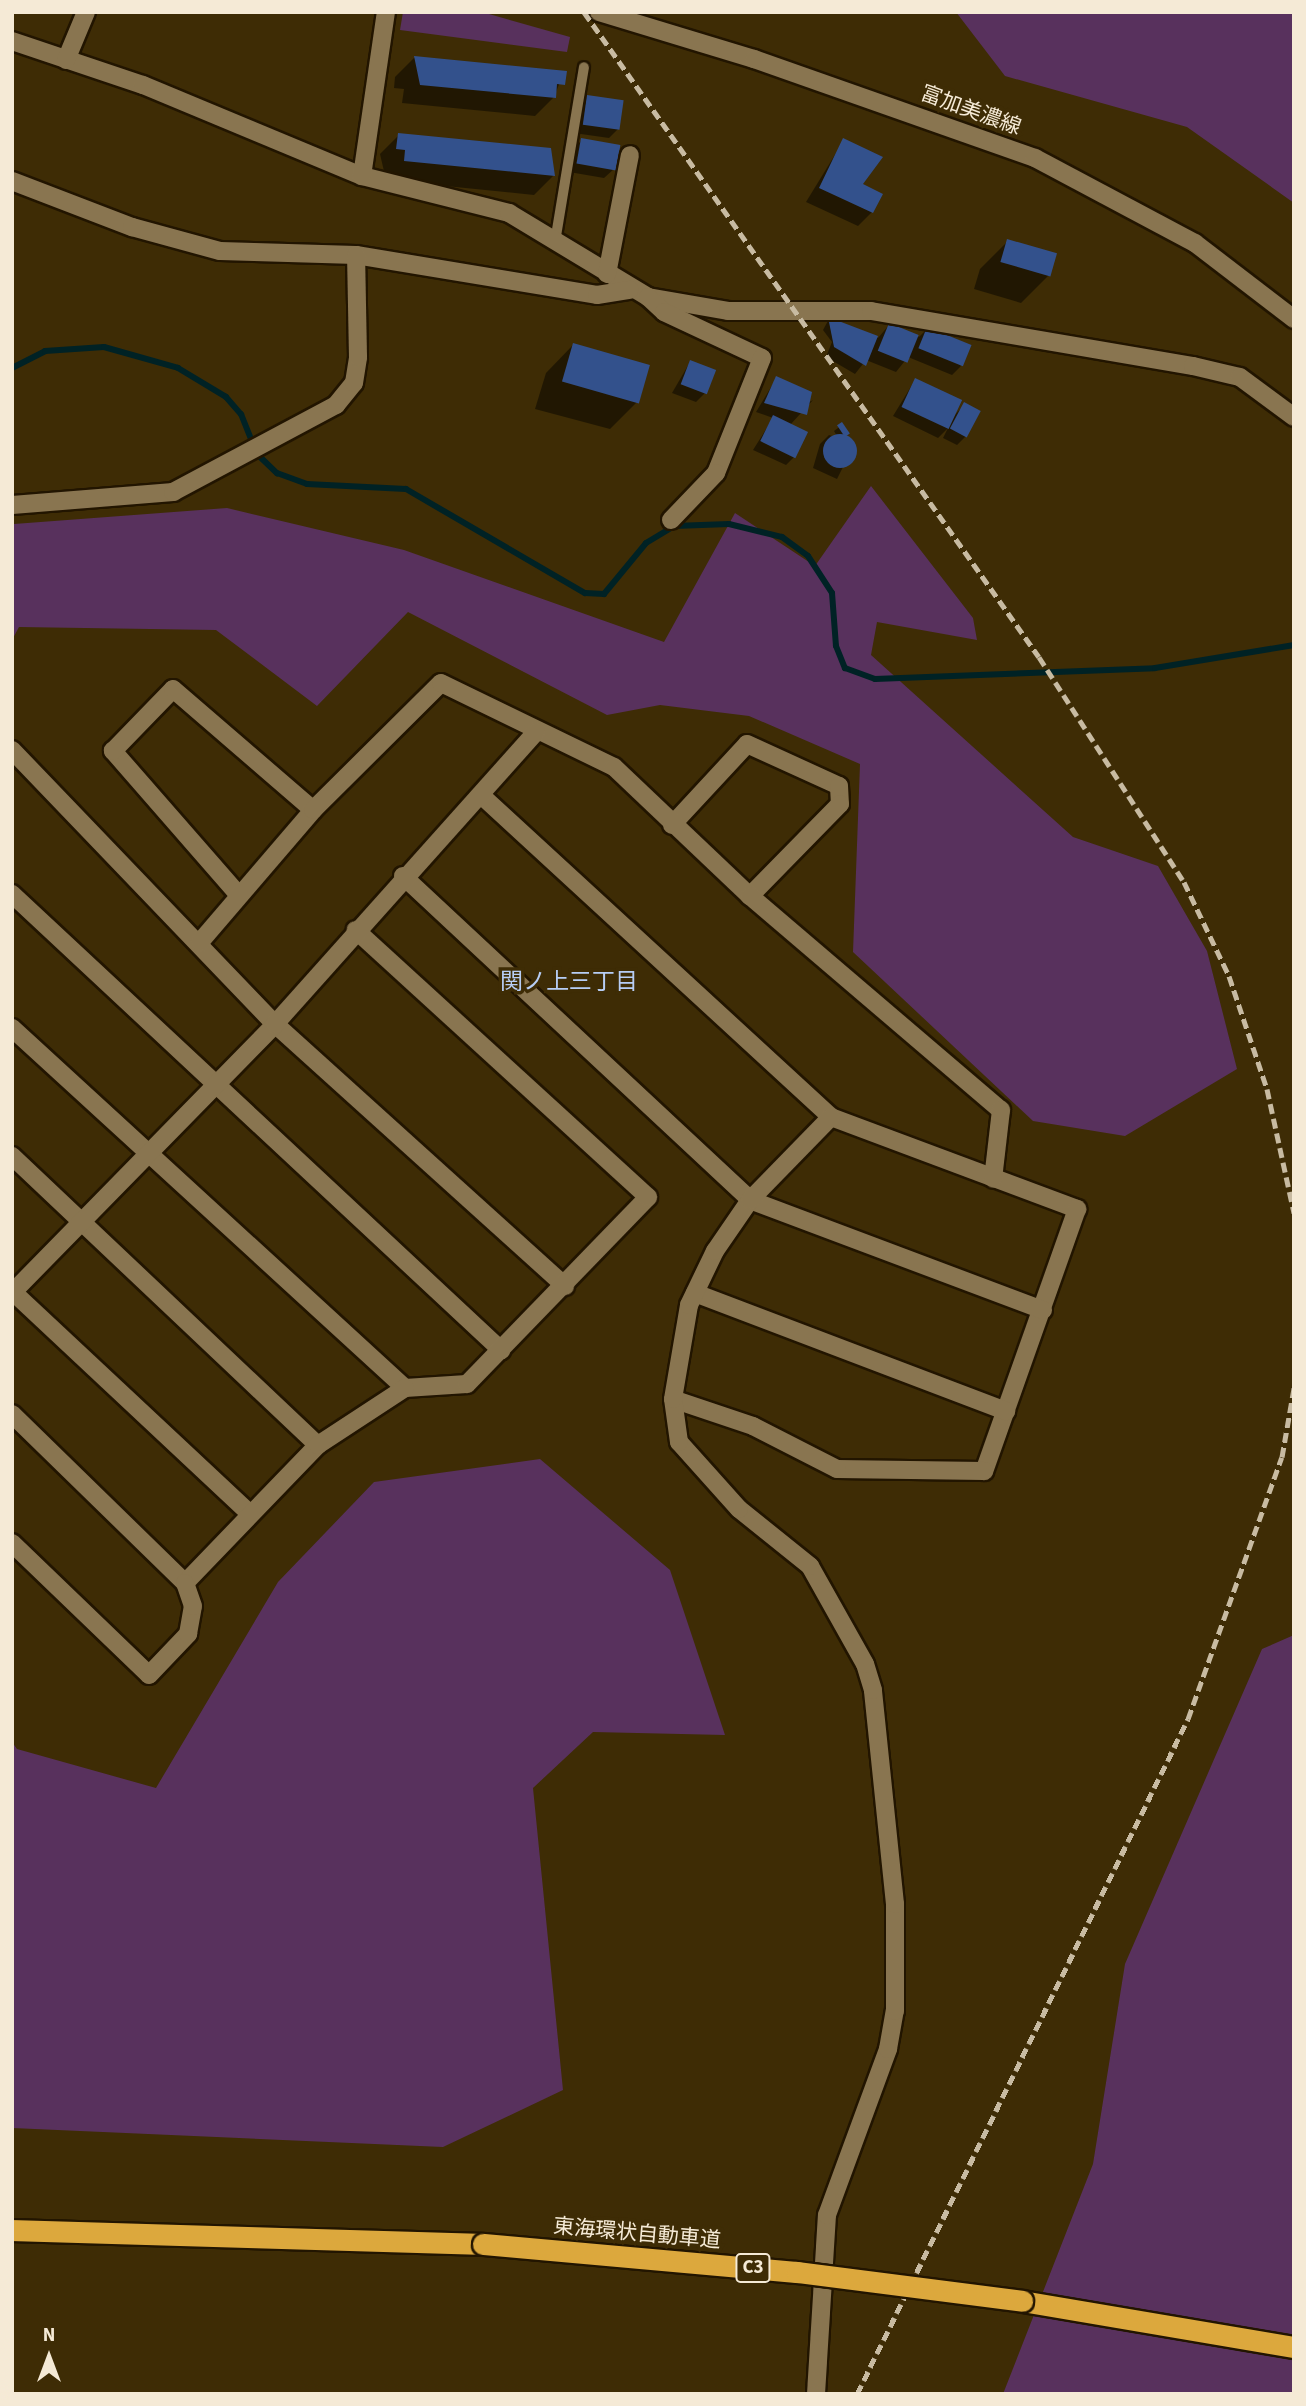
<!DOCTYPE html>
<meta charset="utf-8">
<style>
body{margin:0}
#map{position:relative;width:1306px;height:2406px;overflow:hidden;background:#3e2c05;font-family:"Source Sans 3","Noto Sans JP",sans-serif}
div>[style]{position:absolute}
.green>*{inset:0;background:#58315d}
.shadow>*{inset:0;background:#0007}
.stream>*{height:6px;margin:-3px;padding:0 3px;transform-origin:3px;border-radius:3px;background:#002225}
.building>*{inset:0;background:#33518c;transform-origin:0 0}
.round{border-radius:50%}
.roads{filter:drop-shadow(2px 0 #221500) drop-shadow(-2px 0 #221500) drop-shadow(0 2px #221500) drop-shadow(0 -2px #221500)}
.service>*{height:10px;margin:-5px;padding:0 5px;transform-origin:5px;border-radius:5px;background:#897550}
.minor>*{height:18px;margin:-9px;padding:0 9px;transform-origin:9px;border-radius:9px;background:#897550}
.secondary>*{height:18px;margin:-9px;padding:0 9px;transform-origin:9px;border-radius:9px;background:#897550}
.motorway>*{height:21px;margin:-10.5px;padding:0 10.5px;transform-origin:10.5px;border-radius:10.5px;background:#dca83d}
.rail>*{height:5px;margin-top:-2.5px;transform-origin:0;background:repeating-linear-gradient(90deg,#c8bba2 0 10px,transparent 0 15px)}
.bridges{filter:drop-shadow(2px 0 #221500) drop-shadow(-2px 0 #221500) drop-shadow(0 2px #221500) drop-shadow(0 -2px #221500)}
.motorway-bridge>*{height:21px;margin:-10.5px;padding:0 10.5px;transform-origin:10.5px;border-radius:10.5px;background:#dca83d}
span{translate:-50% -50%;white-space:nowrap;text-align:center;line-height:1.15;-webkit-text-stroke:7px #3e2c05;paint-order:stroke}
.shield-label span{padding:2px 5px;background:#3e2c05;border:2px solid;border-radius:5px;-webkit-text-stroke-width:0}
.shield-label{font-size:19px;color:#f5ead6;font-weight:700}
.street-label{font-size:21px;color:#f5ead6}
.neighbourhood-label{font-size:23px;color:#b7cdf4}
.frame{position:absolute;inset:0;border:14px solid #f5ead6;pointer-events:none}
.north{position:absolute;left:14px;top:2322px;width:70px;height:70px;-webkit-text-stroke:5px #3e2c05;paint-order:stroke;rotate:0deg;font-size:19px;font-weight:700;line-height:28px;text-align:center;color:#f5ead6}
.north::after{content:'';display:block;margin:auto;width:24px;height:32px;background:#f5ead6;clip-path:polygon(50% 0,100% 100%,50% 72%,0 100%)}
</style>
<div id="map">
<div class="green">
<i style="clip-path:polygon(403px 12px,482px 12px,570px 37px,567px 52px,400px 30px)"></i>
<i style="clip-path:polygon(956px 12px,1294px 12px,1294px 203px,1187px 127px,1005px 76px)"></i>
<i style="clip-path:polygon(871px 486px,973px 618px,977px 640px,877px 622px,871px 655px,1073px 837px,1158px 866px,1207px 951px,1237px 1069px,1125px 1136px,1033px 1121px,853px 952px,860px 764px,749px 716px,660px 705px,607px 715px,408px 612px,317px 706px,216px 630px,19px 627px,12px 640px,14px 524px,227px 508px,404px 550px,664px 642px,735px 513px,815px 566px)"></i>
<i style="clip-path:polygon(540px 1459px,670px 1570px,725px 1735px,593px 1732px,533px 1788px,563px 2090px,443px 2147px,12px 2128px,12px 1742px,17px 1749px,156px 1788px,278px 1582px,374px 1482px)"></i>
<i style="clip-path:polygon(1294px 1635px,1294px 2394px,1003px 2394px,1093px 2164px,1125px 1964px,1262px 1649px)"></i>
</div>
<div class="shadow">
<i style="clip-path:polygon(414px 58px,564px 72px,554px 97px,535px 116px,402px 103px,404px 89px,394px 88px,395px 77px)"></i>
<i style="clip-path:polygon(587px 97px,618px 129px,609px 138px,574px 133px,578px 106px)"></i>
<i style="clip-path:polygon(399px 135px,549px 150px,553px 176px,534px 195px,386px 180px,380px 154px)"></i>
<i style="clip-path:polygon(582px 140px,614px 169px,604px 178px,569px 172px,573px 149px)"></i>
<i style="clip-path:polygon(844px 140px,872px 212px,858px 226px,806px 202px)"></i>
<i style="clip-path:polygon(1008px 241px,1049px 275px,1021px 303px,974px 289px,980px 269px)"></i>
<i style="clip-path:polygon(829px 319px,878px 338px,889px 325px,919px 337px,927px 329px,961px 366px,952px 375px,908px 357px,896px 372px,866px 360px,855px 374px,826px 357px,832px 342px,823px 330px)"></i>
<i style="clip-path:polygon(573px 345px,638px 401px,610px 429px,535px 409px,546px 373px)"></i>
<i style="clip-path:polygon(690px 362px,705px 393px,696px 402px,672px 393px)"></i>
<i style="clip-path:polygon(776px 379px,806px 404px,813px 400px,790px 425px,795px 456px,786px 465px,753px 450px,773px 418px,756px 412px)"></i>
<i style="clip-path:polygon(915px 380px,954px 416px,965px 404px,966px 436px,957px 445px,943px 438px,948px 428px,938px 438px,893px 416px)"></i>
<i style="clip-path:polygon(842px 425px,848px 434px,842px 439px,855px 443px,837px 479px,813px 468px,820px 444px,829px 435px,838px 438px,834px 431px)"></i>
</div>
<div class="stream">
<i style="left:12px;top:368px;width:37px;rotate:-27deg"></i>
<i style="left:45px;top:351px;width:59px;rotate:-3.9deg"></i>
<i style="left:104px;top:347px;width:77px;rotate:15.8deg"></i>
<i style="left:178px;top:368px;width:56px;rotate:31.1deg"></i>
<i style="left:226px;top:397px;width:23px;rotate:49deg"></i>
<i style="left:241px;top:414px;width:43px;rotate:68.2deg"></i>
<i style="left:257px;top:454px;width:28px;rotate:44deg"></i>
<i style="left:277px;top:473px;width:32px;rotate:20deg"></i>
<i style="left:307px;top:484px;width:99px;rotate:2.9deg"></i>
<i style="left:406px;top:489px;width:207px;rotate:30.2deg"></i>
<i style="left:585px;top:593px;width:19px;rotate:3deg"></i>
<i style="left:604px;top:594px;width:66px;rotate:-50.5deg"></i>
<i style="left:646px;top:543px;width:33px;rotate:-31deg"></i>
<i style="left:674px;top:526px;width:55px;rotate:-2.1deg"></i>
<i style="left:729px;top:524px;width:55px;rotate:13.8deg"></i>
<i style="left:782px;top:537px;width:32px;rotate:36deg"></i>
<i style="left:808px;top:556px;width:44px;rotate:57deg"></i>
<i style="left:832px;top:593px;width:53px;rotate:85.7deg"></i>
<i style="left:836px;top:646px;width:24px;rotate:68deg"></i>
<i style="left:845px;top:668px;width:32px;rotate:20deg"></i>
<i style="left:875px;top:679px;width:280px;rotate:-2.2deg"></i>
<i style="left:1155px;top:668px;width:141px;rotate:-9.4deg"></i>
</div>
<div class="building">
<i style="clip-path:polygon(414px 56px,567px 71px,565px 85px,557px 84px,556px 98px,420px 85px)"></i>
<i style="left:587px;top:95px;width:37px;height:30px;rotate:8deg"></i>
<i style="clip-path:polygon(398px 133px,551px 148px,555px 176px,404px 161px,405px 150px,396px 149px)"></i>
<i style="left:581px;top:138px;width:40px;height:26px;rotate:10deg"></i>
<i style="clip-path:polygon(843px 138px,883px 157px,863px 184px,883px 194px,873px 213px,819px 188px)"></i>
<i style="left:1007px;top:239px;width:52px;height:24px;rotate:16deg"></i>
<i style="clip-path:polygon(828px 317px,878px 336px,866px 366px,834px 347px)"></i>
<i style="left:889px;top:323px;width:32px;height:30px;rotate:22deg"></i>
<i style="left:927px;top:327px;width:48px;height:23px;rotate:22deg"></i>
<i style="left:573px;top:343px;width:80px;height:40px;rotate:16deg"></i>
<i style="left:690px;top:360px;width:28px;height:26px;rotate:21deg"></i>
<i style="clip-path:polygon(776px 376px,812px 392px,807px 415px,764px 403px)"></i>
<i style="left:915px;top:378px;width:52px;height:32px;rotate:25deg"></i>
<i style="left:964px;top:402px;width:19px;height:30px;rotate:28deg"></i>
<i style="left:773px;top:415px;width:39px;height:29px;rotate:26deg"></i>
<i style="left:842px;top:422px;width:14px;height:6px;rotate:56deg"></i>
<i class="round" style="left:823px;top:434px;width:34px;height:34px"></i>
</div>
<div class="roads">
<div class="service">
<i style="left:556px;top:236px;width:171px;rotate:-80.6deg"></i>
</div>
<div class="minor">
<i style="left:12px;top:41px;width:138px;rotate:18.6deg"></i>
<i style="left:143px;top:85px;width:237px;rotate:22.6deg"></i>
<i style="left:362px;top:176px;width:152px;rotate:14.1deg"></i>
<i style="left:509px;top:213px;width:162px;rotate:31.1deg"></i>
<i style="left:648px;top:297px;width:81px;rotate:9.9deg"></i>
<i style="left:728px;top:311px;width:143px"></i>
<i style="left:871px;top:311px;width:327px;rotate:9.7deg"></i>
<i style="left:1193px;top:366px;width:48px;rotate:13.2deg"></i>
<i style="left:1240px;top:377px;width:67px;rotate:36.5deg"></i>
<i style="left:66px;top:60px;width:52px;rotate:-67.4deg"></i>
<i style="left:362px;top:176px;width:166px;rotate:-81.7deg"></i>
<i style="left:12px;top:181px;width:129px;rotate:21deg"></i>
<i style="left:132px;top:227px;width:91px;rotate:15.3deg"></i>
<i style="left:220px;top:251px;width:136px;rotate:1.7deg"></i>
<i style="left:356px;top:255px;width:244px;rotate:9.4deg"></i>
<i style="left:597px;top:295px;width:33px;rotate:-9deg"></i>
<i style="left:607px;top:274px;width:121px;rotate:-79.1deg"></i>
<i style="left:648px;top:297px;width:22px;rotate:43deg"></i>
<i style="left:664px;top:312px;width:108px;rotate:25.1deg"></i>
<i style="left:762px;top:358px;width:124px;rotate:111.8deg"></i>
<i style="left:716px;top:473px;width:65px;rotate:133.8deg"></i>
<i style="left:12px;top:505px;width:162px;rotate:-4.6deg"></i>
<i style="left:173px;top:492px;width:185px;rotate:-28.1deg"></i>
<i style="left:336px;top:405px;width:28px;rotate:-51deg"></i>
<i style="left:354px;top:383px;width:26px;rotate:-81deg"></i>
<i style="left:358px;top:357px;width:102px;rotate:-91.1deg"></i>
<i style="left:12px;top:750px;width:380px;rotate:46.2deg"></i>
<i style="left:275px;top:1024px;width:391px;rotate:42.1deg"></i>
<i style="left:482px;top:796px;width:474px;rotate:42.6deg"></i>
<i style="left:831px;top:1117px;width:263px;rotate:20.5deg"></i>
<i style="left:1077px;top:1209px;width:278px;rotate:109.5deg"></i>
<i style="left:984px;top:1471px;width:147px;rotate:-179.2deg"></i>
<i style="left:837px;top:1469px;width:94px;rotate:-152.9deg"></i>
<i style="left:753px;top:1426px;width:84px;rotate:-161.4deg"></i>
<i style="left:672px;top:825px;width:110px;rotate:-47.2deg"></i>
<i style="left:747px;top:744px;width:101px;rotate:24.5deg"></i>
<i style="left:839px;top:786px;width:18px;rotate:87deg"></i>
<i style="left:840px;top:804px;width:129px;rotate:134.4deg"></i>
<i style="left:403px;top:876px;width:475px;rotate:43deg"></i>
<i style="left:750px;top:1200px;width:313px;rotate:20.6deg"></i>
<i style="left:237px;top:893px;width:189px;rotate:-131.1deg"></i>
<i style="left:113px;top:751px;width:86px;rotate:-45.9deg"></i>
<i style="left:173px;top:689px;width:185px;rotate:40.8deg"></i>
<i style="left:12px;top:894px;width:669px;rotate:43deg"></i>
<i style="left:200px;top:942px;width:174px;rotate:-49.4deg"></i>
<i style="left:313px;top:810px;width:180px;rotate:-44.8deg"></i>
<i style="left:441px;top:683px;width:192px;rotate:25.9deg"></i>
<i style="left:614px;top:767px;width:187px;rotate:43.5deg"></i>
<i style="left:750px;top:896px;width:330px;rotate:40.5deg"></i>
<i style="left:1001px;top:1110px;width:69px;rotate:96.6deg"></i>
<i style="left:12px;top:1028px;width:533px;rotate:42.49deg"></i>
<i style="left:405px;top:1388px;width:62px;rotate:-3.7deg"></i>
<i style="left:467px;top:1384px;width:260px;rotate:-45.9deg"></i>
<i style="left:648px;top:1197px;width:396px;rotate:-137.6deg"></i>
<i style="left:12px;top:1156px;width:421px;rotate:43.4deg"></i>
<i style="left:12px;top:1291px;width:325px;rotate:43.1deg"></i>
<i style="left:12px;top:1293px;width:376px;rotate:-45.6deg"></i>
<i style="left:275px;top:1024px;width:392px;rotate:-48.2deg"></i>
<i style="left:695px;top:1293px;width:333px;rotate:20.8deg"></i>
<i style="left:12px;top:1414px;width:242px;rotate:44.3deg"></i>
<i style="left:185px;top:1583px;width:192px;rotate:-46.1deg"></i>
<i style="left:318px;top:1445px;width:104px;rotate:-33.2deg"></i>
<i style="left:12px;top:1543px;width:190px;rotate:43.9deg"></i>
<i style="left:149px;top:1675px;width:57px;rotate:-46.4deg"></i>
<i style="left:188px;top:1634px;width:28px;rotate:-80deg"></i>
<i style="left:193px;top:1606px;width:24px;rotate:-109deg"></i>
<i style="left:816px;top:2394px;width:179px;rotate:-86.5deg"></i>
<i style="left:827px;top:2215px;width:177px;rotate:-69.8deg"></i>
<i style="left:888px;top:2049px;width:39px;rotate:-80deg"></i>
<i style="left:895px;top:2011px;width:107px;rotate:-90deg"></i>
<i style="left:895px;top:1904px;width:215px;rotate:-95.9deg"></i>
<i style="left:873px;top:1690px;width:27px;rotate:-107deg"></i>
<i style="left:865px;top:1664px;width:112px;rotate:-119.3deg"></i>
<i style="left:810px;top:1566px;width:91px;rotate:-141.2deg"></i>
<i style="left:739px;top:1509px;width:90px;rotate:-131.8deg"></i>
<i style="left:679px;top:1442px;width:43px;rotate:-97.9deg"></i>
<i style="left:673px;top:1399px;width:95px;rotate:-80.3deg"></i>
<i style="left:689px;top:1305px;width:60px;rotate:-64.3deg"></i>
<i style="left:715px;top:1251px;width:62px;rotate:-55.5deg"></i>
<i style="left:750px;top:1200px;width:116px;rotate:-45.7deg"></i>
</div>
<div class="secondary">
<i style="left:599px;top:12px;width:162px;rotate:16.9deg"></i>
<i style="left:754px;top:59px;width:298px;rotate:19.4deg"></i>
<i style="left:1035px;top:158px;width:181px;rotate:28deg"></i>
<i style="left:1195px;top:243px;width:125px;rotate:37.5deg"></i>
</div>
<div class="motorway">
<i style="left:12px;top:2230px;width:471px;rotate:1.7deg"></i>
<i style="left:1022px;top:2301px;width:276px;rotate:9.6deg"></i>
</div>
</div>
<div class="rail">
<i style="left:584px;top:12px;width:789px;rotate:54.8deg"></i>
<i style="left:1039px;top:657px;width:268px;rotate:57.2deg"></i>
<i style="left:1184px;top:882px;width:104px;rotate:64.4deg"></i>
<i style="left:1229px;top:976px;width:119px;rotate:71.4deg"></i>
<i style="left:1267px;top:1089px;width:127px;rotate:77.7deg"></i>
<i style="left:857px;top:2394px;width:752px;rotate:-63.88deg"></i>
<i style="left:1188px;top:1719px;width:278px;rotate:-70.3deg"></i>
<i style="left:1282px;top:1457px;width:70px;rotate:-80.1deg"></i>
</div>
<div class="bridges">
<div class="motorway-bridge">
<i style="left:483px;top:2244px;width:315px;rotate:5.1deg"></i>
<i style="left:797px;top:2272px;width:227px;rotate:7.3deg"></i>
</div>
</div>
<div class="shield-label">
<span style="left:753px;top:2268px">C3</span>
</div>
<div class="street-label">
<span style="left:971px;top:110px;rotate:20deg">富加美濃線</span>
<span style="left:637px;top:2233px;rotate:5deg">東海環状自動車道</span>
</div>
<div class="neighbourhood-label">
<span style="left:569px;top:982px">関ノ上三丁目</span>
</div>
<div class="frame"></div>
<div class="north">N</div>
</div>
